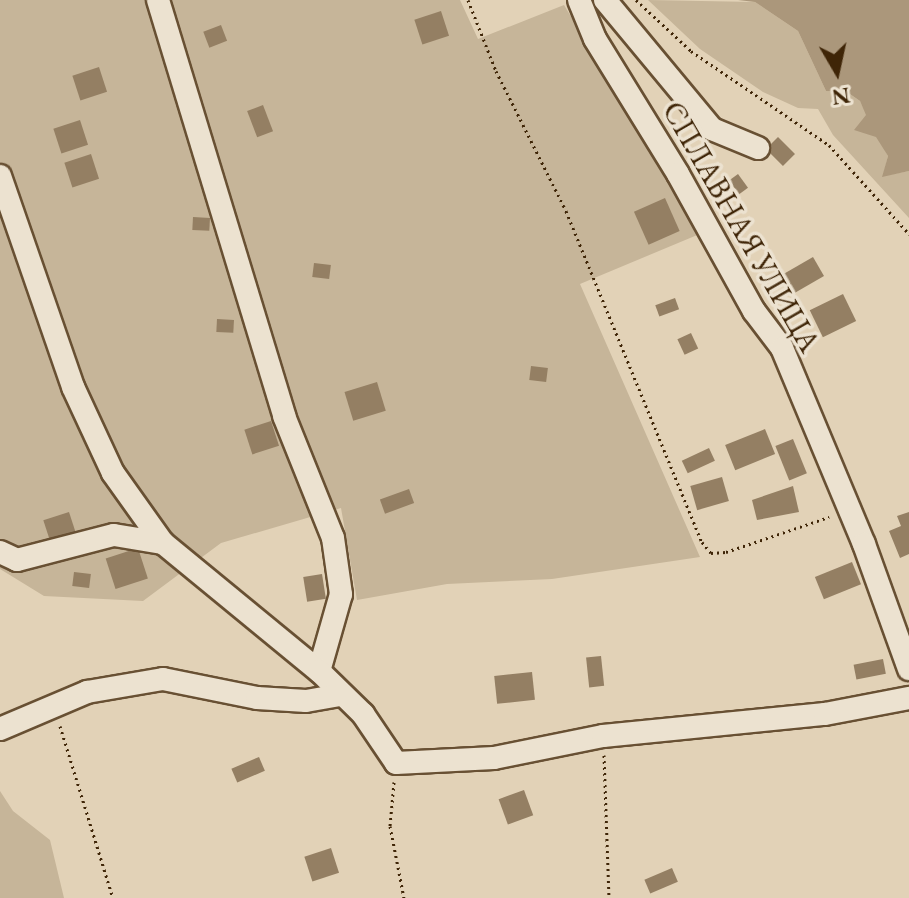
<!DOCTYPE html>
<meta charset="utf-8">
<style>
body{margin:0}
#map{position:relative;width:909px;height:898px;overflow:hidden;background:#e2d2b7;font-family:"EB Garamond",serif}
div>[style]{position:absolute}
.green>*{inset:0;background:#c6b599}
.water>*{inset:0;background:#ab977b}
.building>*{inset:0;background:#947f63;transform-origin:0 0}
.path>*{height:3px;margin-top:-1.5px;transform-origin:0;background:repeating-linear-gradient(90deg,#3f2507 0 2px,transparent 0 6px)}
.roads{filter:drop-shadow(2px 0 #685033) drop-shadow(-2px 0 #685033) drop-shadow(0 2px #685033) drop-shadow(0 -2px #685033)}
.minor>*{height:22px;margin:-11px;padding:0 11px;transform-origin:11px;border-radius:11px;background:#ece2d0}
span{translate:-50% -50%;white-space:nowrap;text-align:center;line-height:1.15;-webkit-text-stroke:7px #ece2d0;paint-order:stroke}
.street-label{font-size:30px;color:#3f2507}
.north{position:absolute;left:797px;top:32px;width:80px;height:80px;-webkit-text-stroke:6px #ece2d0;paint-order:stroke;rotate:171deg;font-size:22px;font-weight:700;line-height:32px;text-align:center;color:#3f2507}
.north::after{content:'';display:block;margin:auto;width:28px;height:36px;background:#3f2507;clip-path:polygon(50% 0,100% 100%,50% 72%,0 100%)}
</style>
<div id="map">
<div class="green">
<i style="clip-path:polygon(0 0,460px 0,478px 39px,564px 5px,702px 233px,580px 284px,700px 557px,552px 579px,447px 584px,357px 600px,341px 508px,221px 543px,143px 601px,44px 596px,0 569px)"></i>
<i style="clip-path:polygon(648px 0,755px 2px,798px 31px,826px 91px,847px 92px,860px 101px,888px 156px,883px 176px,909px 171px,909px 218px,833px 135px,818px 109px,798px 108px,763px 92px,700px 49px)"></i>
<i style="clip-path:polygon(0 791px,13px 811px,50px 840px,64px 898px,0 898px)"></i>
</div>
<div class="water">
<i style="clip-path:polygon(738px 0,909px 0,909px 171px,882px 177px,888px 156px,876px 137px,854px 130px,866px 115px,860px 101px,847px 92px,826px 91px,798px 31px,755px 2px)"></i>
</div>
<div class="building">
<i style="left:441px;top:11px;width:26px;height:28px;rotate:72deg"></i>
<i style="left:221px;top:25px;width:17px;height:19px;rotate:69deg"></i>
<i style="left:99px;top:67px;width:26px;height:28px;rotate:72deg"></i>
<i style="left:263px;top:105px;width:28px;height:17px;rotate:69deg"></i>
<i style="left:80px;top:120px;width:26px;height:28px;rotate:72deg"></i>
<i style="left:778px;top:137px;width:24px;height:17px;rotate:45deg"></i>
<i style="left:91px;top:154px;width:26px;height:28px;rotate:72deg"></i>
<i style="left:738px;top:174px;width:17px;height:11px;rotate:54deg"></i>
<i style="left:665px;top:198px;width:36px;height:34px;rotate:66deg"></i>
<i style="left:193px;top:217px;width:17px;height:13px;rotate:3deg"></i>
<i style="left:813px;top:257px;width:22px;height:35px;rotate:60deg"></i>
<i style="left:314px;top:263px;width:17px;height:14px;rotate:7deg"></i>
<i style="left:843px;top:294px;width:30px;height:37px;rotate:64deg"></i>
<i style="left:675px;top:298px;width:12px;height:21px;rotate:70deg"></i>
<i style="left:217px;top:319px;width:17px;height:13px;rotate:3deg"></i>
<i style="left:691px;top:333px;width:17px;height:15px;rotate:65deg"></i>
<i style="left:531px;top:366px;width:17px;height:14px;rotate:7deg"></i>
<i style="left:377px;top:382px;width:30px;height:34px;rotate:73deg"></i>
<i style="left:271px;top:421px;width:26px;height:28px;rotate:72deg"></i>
<i style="left:765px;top:429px;width:27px;height:43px;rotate:68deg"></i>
<i style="left:793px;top:439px;width:37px;height:19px;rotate:68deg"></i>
<i style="left:709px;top:448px;width:14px;height:30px;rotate:65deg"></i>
<i style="left:722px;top:477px;width:25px;height:33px;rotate:74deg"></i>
<i style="clip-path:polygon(793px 486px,799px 512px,757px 520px,752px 500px)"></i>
<i style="left:409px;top:489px;width:15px;height:31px;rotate:70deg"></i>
<i style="left:69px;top:512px;width:25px;height:27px;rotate:72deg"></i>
<i style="clip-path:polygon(909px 512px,909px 554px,900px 558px,889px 531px,901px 526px,897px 516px)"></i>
<i style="left:138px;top:548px;width:32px;height:34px;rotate:72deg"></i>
<i style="left:852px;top:562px;width:24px;height:40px;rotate:68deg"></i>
<i style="left:74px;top:572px;width:17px;height:14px;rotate:7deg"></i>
<i style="left:322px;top:574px;width:25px;height:19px;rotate:81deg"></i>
<i style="left:601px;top:656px;width:30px;height:15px;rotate:84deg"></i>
<i style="left:883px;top:659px;width:15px;height:30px;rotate:79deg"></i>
<i style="left:532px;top:672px;width:28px;height:38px;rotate:84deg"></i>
<i style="left:259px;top:757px;width:15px;height:30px;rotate:67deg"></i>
<i style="left:524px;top:790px;width:27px;height:27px;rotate:70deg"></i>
<i style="left:331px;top:848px;width:26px;height:28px;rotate:72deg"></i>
<i style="left:672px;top:868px;width:15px;height:30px;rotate:67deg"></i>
</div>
<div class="path">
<i style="left:468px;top:0;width:76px;rotate:68.5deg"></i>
<i style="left:496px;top:71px;width:157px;rotate:63.4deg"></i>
<i style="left:566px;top:211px;width:358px;rotate:67.7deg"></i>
<i style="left:702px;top:542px;width:14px;rotate:51deg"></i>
<i style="left:711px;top:553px;width:15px;rotate:-4deg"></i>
<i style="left:726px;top:552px;width:109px;rotate:-18.8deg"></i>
<i style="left:636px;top:0;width:75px;rotate:42.8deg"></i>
<i style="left:691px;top:51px;width:167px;rotate:34.3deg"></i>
<i style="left:829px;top:145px;width:120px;rotate:48deg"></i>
<i style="left:60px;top:726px;width:180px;rotate:72.9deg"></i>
<i style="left:604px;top:755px;width:143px;rotate:88deg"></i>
<i style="left:394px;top:782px;width:44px;rotate:95.2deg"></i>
<i style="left:390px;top:826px;width:73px;rotate:79deg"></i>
</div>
<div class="roads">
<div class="minor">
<i style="left:158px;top:0;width:435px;rotate:73.1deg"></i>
<i style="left:284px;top:416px;width:131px;rotate:68.1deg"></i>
<i style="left:333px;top:538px;width:57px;rotate:81.9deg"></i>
<i style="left:341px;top:594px;width:80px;rotate:105.9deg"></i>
<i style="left:579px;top:0;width:42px;rotate:67.7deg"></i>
<i style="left:595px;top:39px;width:158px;rotate:58.4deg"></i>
<i style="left:678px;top:174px;width:157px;rotate:61deg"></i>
<i style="left:754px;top:311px;width:46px;rotate:52.9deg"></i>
<i style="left:782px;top:348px;width:212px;rotate:67.3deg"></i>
<i style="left:864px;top:544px;width:133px;rotate:70.2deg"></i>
<i style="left:605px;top:0;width:168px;rotate:50.3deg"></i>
<i style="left:712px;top:129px;width:50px;rotate:22.4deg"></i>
<i style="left:0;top:176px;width:223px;rotate:70.9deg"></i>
<i style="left:73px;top:387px;width:95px;rotate:65.1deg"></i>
<i style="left:113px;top:473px;width:86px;rotate:54.5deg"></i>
<i style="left:163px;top:543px;width:202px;rotate:39.4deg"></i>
<i style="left:319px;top:671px;width:62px;rotate:44.3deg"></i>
<i style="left:363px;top:714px;width:59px;rotate:56deg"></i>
<i style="left:396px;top:763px;width:98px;rotate:-2.9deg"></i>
<i style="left:494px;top:758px;width:111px;rotate:-11.4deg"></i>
<i style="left:603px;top:736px;width:223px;rotate:-5.7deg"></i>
<i style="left:825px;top:714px;width:86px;rotate:-10.8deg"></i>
<i style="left:0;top:552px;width:19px;rotate:25deg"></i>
<i style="left:17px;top:560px;width:100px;rotate:-14.5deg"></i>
<i style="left:114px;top:535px;width:50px;rotate:9.3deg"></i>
<i style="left:0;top:729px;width:95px;rotate:-23deg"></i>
<i style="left:87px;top:692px;width:77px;rotate:-9.7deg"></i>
<i style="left:163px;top:679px;width:96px;rotate:11.4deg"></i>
<i style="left:257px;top:698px;width:49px;rotate:3.5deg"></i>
<i style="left:306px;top:701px;width:36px;rotate:-10deg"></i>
</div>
</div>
<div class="street-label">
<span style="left:741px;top:227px;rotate:60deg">СПЛАВНАЯ УЛИЦА</span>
</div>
<div class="north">N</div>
</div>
